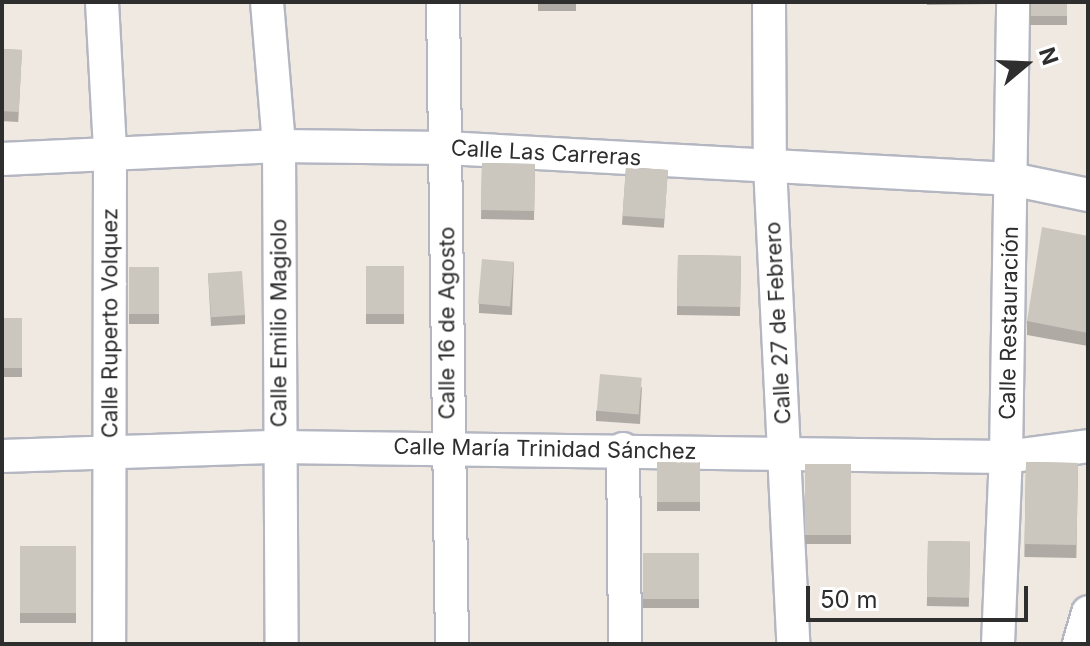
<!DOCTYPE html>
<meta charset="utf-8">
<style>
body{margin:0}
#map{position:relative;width:1090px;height:646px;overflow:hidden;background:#efe9e1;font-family:Inter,sans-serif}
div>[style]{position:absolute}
.roads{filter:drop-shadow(2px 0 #b4b7c1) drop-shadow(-2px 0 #b4b7c1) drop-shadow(0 2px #b4b7c1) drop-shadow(0 -2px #b4b7c1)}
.minor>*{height:32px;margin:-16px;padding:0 16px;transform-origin:16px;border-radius:16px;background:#fff}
.wall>*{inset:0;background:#afaba4;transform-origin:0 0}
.building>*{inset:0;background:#cbc7bf;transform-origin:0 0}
span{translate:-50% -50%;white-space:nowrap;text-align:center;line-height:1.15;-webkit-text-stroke:7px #fff;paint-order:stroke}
.street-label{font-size:22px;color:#2e2e2e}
.frame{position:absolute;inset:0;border:4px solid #2e2e2e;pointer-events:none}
.north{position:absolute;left:986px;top:24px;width:80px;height:80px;-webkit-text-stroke:6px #fff;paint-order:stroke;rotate:71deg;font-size:22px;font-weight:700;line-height:32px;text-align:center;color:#2e2e2e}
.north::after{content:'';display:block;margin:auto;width:28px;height:36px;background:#2e2e2e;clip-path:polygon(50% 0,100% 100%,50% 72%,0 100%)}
.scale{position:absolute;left:806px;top:586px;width:222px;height:36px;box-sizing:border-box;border:4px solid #2e2e2e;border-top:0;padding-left:10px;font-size:24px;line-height:28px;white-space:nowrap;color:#2e2e2e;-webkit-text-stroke:6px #fff;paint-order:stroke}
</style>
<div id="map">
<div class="roads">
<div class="minor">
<i style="left:102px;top:2px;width:150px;rotate:86.9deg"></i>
<i style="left:110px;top:152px;width:492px;rotate:90.1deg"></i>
<i style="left:267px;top:2px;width:144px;rotate:85.2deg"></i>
<i style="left:279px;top:146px;width:498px;rotate:89.7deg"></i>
<i style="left:443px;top:2px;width:642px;rotate:89.2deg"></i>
<i style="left:769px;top:2px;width:164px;rotate:89.7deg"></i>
<i style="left:770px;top:166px;width:479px;rotate:87.2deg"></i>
<i style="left:2px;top:159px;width:277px;rotate:-2.7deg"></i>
<i style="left:279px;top:146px;width:167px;rotate:0.7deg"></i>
<i style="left:446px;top:148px;width:566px;rotate:3.14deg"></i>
<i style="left:1011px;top:179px;width:79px;rotate:11.7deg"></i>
<i style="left:623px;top:449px;width:195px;rotate:89.4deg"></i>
<i style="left:2px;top:456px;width:276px;rotate:-1.9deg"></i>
<i style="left:278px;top:447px;width:728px;rotate:0.79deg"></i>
<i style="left:1006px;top:457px;width:83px;rotate:-7.6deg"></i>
<i style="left:998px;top:644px;width:187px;rotate:-87.6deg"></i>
<i style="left:1006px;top:457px;width:455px;rotate:-89.1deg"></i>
<i style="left:1079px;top:644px;width:33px;rotate:-74deg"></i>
</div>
</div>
<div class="wall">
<i style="left:538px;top:2px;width:38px;height:9px"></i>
<i style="clip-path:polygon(927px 2px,994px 2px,994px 4px,927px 5px)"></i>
<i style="left:1030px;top:2px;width:37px;height:23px"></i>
<i style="left:2px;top:49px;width:20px;height:72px;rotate:3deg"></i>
<i style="left:482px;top:163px;width:53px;height:56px;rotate:1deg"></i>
<i style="left:626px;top:167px;width:42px;height:58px;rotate:4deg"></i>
<i style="clip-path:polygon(1088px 236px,1088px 346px,1027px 335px,1027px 321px)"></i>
<i style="left:678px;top:255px;width:63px;height:60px;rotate:1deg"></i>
<i style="clip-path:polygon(514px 262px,512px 315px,479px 313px,479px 304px)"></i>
<i style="left:366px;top:266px;width:38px;height:58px"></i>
<i style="left:129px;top:267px;width:30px;height:57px"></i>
<i style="clip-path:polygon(208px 273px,245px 315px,245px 324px,211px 326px)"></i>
<i style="left:2px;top:318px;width:20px;height:59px"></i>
<i style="clip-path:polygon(642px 387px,640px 424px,596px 421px,596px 411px)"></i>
<i style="left:657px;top:462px;width:43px;height:49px"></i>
<i style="left:1026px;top:462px;width:52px;height:95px;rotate:1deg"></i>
<i style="left:805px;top:464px;width:46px;height:80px"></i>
<i style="left:928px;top:541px;width:42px;height:65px;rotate:1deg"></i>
<i style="left:20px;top:546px;width:56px;height:77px"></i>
<i style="left:643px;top:553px;width:56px;height:55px"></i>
</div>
<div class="building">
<i style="left:1031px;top:2px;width:36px;height:14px"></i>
<i style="left:2px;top:49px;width:20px;height:62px;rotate:3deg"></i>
<i style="left:482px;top:163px;width:53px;height:47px;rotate:1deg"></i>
<i style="left:626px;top:167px;width:42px;height:49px;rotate:4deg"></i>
<i style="clip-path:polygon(1042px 227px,1088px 236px,1088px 333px,1027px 321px)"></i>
<i style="left:678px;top:255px;width:63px;height:51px;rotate:1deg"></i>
<i style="left:482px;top:259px;width:32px;height:45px;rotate:5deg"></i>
<i style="left:366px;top:266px;width:38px;height:48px"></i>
<i style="left:129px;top:267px;width:30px;height:47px"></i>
<i style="left:242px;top:271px;width:44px;height:34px;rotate:86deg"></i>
<i style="left:2px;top:318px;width:20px;height:50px"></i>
<i style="left:600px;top:374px;width:42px;height:37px;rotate:5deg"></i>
<i style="left:657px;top:462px;width:43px;height:40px"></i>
<i style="left:1026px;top:462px;width:52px;height:82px;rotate:1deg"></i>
<i style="left:805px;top:464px;width:46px;height:71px"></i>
<i style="left:928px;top:541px;width:42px;height:56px;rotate:1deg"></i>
<i style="left:20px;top:546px;width:56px;height:67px"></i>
<i style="left:643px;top:553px;width:56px;height:46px"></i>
</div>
<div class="street-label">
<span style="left:546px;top:153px;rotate:3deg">Calle Las Carreras</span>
<span style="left:110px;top:323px;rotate:-90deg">Calle Ruperto Volquez</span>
<span style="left:279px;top:323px;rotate:-90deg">Calle Emilio Magiolo</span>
<span style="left:447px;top:323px;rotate:-90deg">Calle 16 de Agosto</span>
<span style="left:778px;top:323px;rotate:-93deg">Calle 27 de Febrero</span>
<span style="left:1009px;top:323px;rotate:-89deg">Calle Restauración</span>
<span style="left:545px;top:449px;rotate:1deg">Calle María Trinidad Sánchez</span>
</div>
<div class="frame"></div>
<div class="north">N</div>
<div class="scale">50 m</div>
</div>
